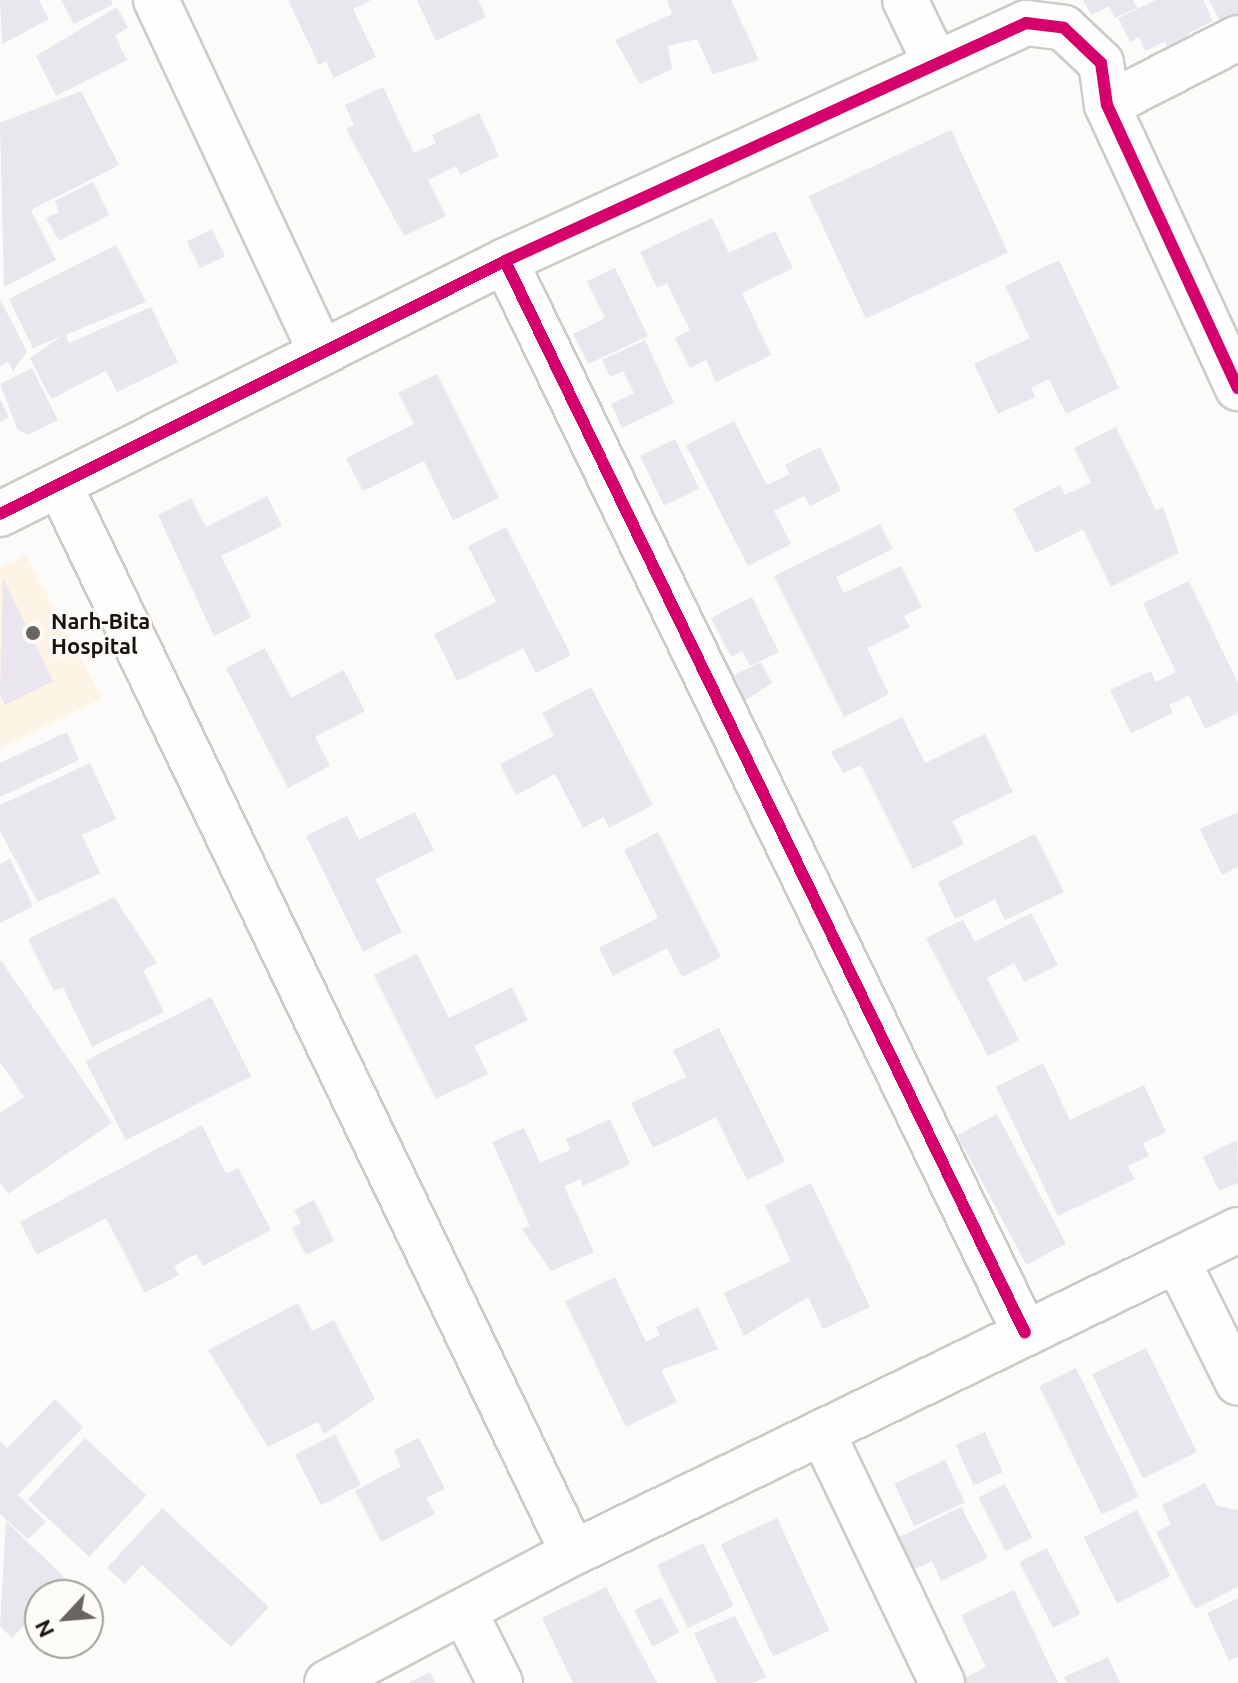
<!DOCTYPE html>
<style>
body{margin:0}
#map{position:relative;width:1238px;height:1683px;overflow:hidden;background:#fcfbf9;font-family:Ubuntu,sans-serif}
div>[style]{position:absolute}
.built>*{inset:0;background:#fdf4e6}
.building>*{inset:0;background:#e9e6ed;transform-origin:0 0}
.roads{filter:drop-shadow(2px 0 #cecbc7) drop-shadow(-2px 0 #cecbc7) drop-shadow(0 2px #cecbc7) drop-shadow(0 -2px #cecbc7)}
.minor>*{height:44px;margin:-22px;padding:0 22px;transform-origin:22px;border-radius:22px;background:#fffefe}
.cycleway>*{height:12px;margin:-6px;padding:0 6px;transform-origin:6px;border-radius:6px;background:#d6006c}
.dots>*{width:22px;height:22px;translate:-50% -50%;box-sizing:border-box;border:4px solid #fdfbf8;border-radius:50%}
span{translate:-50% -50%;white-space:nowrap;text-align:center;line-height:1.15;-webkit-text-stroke:6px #fdfbf8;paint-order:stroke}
.poi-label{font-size:22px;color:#18140e;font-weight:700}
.left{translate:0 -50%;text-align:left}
.north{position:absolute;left:24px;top:1579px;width:80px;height:80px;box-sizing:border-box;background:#fdfbf8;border:2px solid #a19f9a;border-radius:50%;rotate:244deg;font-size:22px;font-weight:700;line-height:32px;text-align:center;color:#18140e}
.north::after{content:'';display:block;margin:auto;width:28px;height:36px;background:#686560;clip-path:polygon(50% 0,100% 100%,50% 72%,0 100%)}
</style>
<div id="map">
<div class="built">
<i style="clip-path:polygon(26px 555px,102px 698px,0 748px,0 567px)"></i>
</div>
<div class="building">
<i style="clip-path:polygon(0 0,39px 0,49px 19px,2px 44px)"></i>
<i style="clip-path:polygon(61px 0,111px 0,113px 4px,74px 24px)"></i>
<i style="clip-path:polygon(288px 0,371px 0,353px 9px,376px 57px,334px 78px,326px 61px,319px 65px)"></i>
<i style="clip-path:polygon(417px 0,478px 0,486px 17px,436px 41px)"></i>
<i style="clip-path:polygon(667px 0,731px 0,759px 60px,713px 74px,697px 39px,668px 46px,672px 69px,640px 84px,615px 40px,672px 14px)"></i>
<i style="clip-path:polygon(1083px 0,1133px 0,1137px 8px,1115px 18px,1109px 6px,1091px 15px)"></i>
<i style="clip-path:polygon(1156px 0,1203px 0,1213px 21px,1189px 33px,1194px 43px,1171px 54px,1165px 42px,1145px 51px,1139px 37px,1130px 42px,1118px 18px)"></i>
<i style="clip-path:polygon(1209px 0,1238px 0,1238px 17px,1222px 25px)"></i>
<i style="clip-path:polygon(117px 7px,128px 28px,115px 35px,127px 60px,56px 96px,36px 56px)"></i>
<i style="clip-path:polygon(383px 87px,414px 153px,436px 143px,432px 135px,479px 113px,499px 156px,460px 175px,456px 166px,428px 180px,446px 216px,404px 236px,346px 129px,354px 125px,345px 105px)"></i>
<i style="clip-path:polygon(81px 91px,119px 165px,31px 210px,56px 260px,4px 287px,0 123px)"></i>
<i style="left:951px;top:130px;width:135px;height:157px;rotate:65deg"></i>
<i style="clip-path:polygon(93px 182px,109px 215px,59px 241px,46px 218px,59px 212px,55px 201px)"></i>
<i style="clip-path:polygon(712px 218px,729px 253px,775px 231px,793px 268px,742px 293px,771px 355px,716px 382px,706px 360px,690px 368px,675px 338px,690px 330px,667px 283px,657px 288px,640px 252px)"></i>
<i style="left:212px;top:229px;width:30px;height:28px;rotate:64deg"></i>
<i style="clip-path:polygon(116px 245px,146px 302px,33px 348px,9px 299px)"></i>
<i style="clip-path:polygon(1059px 260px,1119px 388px,1066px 414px,1049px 379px,1031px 388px,1035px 397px,998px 414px,974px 364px,1030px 338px,1005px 286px)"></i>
<i style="clip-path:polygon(615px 268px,648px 336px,588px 364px,573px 334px,605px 318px,587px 281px)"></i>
<i style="clip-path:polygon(0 299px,27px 352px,13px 371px,8px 361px,0 366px)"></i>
<i style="clip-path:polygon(151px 307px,178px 362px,117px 392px,106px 371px,51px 399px,30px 358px,65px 334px,69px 343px)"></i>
<i style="clip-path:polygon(645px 340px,674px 403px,622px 428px,611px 404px,634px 393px,623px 371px,610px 377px,602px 360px)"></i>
<i style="clip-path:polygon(32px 368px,58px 420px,28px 435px,18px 430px,0 384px)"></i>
<i style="clip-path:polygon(437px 374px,499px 498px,453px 520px,424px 461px,363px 491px,346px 458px,414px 424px,398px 393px)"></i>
<i style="clip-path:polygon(0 399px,9px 417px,0 422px)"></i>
<i style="clip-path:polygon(734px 421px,767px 485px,790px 474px,785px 465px,820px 447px,841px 490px,810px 506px,804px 496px,774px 511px,791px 544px,748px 566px,686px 445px)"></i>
<i style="clip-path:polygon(1116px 427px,1156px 510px,1163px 507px,1179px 553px,1111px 587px,1083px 529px,1036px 553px,1013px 509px,1060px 485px,1065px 495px,1091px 483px,1074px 448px)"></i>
<i style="left:675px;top:439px;width:55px;height:39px;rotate:64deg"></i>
<i style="clip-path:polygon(267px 496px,282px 526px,221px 556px,251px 617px,214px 636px,158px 515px,191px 498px,206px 527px)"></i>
<i style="clip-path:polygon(880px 524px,893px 549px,836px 577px,844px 593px,901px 566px,922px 607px,904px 616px,910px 627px,867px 648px,889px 694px,844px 717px,774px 576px)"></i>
<i style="clip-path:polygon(506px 527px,571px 655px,536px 673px,523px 648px,457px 681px,434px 634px,496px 602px,468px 546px)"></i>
<i style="clip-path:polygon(3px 578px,53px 681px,5px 705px,0 695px)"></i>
<i style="clip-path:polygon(1189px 581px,1238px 683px,1238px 713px,1205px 729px,1189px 695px,1169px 705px,1173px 713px,1131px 733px,1110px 690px,1151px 671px,1156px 682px,1176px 672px,1143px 603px)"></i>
<i style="clip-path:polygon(752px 597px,779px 652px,750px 666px,742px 651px,731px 657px,711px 618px)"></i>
<i style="clip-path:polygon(265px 648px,291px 698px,344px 670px,365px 711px,315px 737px,330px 766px,288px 788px,226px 668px)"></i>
<i style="clip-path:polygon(761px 662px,772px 683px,732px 709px,719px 682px)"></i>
<i style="clip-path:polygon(591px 687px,653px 805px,609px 828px,604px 817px,583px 828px,555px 774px,516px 795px,500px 764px,554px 736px,542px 713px)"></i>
<i style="clip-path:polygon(902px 717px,925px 763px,985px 734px,1013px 792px,952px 821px,964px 844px,913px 869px,861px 765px,843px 773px,831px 752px)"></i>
<i style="clip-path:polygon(67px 732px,79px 760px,0 797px,0 763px)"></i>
<i style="clip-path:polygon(90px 763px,116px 819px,82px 835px,100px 873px,38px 902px,0 831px,0 805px)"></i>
<i style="clip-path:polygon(415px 812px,434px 850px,375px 879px,402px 932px,363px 952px,306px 836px,347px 816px,359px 840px)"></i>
<i style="clip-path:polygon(1238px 812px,1238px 867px,1222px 875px,1200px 829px)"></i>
<i style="clip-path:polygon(658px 832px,721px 957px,682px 977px,667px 948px,613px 976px,599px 948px,658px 918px,624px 850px)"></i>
<i style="clip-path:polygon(1035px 834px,1064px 892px,1005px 920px,995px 899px,955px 919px,938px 882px)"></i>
<i style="clip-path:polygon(10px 859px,33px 906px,0 923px,0 864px)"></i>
<i style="clip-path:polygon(114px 897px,157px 963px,143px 970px,164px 1012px,92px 1047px,63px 987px,54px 991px,28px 939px)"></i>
<i style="clip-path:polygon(1031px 913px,1058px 965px,1024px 982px,1014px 963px,987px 978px,1019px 1040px,988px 1056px,926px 938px,963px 920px,975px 942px)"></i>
<i style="clip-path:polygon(417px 954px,449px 1018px,512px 987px,528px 1020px,474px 1046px,488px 1074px,436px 1099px,374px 975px)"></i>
<i style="clip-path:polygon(0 959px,112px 1123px,8px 1194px,0 1183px,0 1113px,24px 1097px,0 1062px)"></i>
<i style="left:211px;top:997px;width:89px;height:141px;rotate:63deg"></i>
<i style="clip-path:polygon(719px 1028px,785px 1161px,747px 1180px,716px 1117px,653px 1148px,631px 1103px,686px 1077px,673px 1050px)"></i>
<i style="clip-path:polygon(1043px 1063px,1070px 1120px,1144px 1085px,1166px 1132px,1143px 1143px,1149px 1156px,1128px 1166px,1135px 1179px,1058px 1216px,996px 1087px)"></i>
<i style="left:997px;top:1114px;width:147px;height:45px;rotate:62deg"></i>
<i style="clip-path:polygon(610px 1119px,630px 1164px,583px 1186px,580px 1179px,564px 1186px,594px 1252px,551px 1271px,522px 1229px,530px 1226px,492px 1142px,524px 1128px,540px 1163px,570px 1150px,566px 1139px)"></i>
<i style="clip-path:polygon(202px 1125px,226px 1174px,238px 1168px,271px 1230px,203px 1266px,196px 1254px,174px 1266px,179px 1275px,145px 1293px,106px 1218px,37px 1255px,20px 1222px)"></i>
<i style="clip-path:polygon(1237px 1140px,1238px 1183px,1219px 1191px,1203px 1157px)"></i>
<i style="clip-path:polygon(811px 1183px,870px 1307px,823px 1329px,808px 1297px,744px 1336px,724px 1293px,791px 1261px,765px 1205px)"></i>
<i style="clip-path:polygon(314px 1200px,334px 1241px,306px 1255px,292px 1228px,301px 1223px,294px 1210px)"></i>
<i style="clip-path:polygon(615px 1277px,646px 1342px,660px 1335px,656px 1327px,698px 1307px,718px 1349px,661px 1370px,677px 1402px,626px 1427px,565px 1301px)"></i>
<i style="clip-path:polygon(298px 1303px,312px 1331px,334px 1320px,375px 1399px,324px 1434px,318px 1422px,268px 1447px,208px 1350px)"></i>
<i style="left:1146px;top:1348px;width:116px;height:60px;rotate:64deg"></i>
<i style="left:1076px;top:1368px;width:143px;height:41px;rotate:64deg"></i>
<i style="clip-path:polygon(55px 1399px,83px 1427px,18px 1495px,46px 1522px,28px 1539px,0 1514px,0 1442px,7px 1448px)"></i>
<i style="left:985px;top:1432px;width:44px;height:32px;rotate:66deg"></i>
<i style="left:335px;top:1434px;width:57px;height:45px;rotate:63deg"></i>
<i style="left:85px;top:1438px;width:84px;height:84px;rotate:43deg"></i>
<i style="clip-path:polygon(419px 1438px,445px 1489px,426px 1498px,435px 1514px,381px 1542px,355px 1491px,401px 1466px,394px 1450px)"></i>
<i style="left:945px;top:1460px;width:47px;height:56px;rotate:65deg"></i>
<i style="clip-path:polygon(1205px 1483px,1217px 1506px,1238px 1510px,1238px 1587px,1195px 1609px,1156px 1532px,1171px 1524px,1162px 1505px)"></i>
<i style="left:1005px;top:1484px;width:60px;height:30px;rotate:63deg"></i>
<i style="clip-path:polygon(961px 1507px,988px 1558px,941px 1581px,932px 1561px,909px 1572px,893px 1540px)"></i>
<i style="clip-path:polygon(162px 1508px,269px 1607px,231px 1647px,142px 1565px,125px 1584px,107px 1568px)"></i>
<i style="left:1137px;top:1510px;width:74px;height:60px;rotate:63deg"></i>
<i style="left:777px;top:1518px;width:124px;height:62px;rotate:65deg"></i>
<i style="clip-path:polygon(6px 1521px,67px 1580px,53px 1595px,40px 1595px,40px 1609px,12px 1638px,0 1626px)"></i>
<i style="left:703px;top:1543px;width:70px;height:51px;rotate:64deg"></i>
<i style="left:1047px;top:1548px;width:74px;height:31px;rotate:63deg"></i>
<i style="clip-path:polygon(606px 1587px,657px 1683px,573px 1683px,542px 1618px)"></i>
<i style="clip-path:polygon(1014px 1590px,1058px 1683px,967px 1683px,965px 1678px,986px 1667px,961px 1615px)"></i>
<i style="left:661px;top:1597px;width:40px;height:30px;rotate:63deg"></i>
<i style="clip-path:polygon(1238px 1598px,1238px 1657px,1229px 1661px,1207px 1613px)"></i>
<i style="clip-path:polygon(735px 1616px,766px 1677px,753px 1683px,717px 1683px,694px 1633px)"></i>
<i style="clip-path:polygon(1108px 1657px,1120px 1683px,1067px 1683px,1064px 1677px)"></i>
<i style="clip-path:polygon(430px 1672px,435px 1683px,408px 1683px)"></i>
</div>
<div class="roads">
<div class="minor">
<i style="left:156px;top:0;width:389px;rotate:64.9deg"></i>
<i style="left:905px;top:0;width:71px;rotate:64.2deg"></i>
<i style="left:1107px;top:105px;width:147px;rotate:-27.1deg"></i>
<i style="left:505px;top:261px;width:1191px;rotate:64.12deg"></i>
<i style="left:60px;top:486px;width:1184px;rotate:64.32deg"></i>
<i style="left:0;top:514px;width:565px;rotate:-26.61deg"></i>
<i style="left:505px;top:261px;width:573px;rotate:-24.55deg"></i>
<i style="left:1026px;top:23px;width:38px;rotate:7deg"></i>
<i style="left:1064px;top:28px;width:51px;rotate:43.4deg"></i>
<i style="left:1101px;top:63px;width:42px;rotate:81.9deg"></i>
<i style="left:1107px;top:105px;width:312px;rotate:65.2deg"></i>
<i style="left:1238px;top:1230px;width:68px;rotate:153.8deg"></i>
<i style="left:1177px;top:1260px;width:137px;rotate:63.6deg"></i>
<i style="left:822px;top:1432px;width:278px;rotate:64.4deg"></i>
<i style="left:466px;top:1615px;width:76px;rotate:63.4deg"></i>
<i style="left:327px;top:1683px;width:278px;rotate:-27.9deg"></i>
<i style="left:573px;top:1553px;width:671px;rotate:-25.88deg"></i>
</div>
</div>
<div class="cycleway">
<i style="left:505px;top:261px;width:1191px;rotate:64.12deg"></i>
<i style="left:0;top:514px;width:565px;rotate:-26.61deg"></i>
<i style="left:505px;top:261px;width:573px;rotate:-24.55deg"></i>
<i style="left:1026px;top:23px;width:38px;rotate:7deg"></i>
<i style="left:1064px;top:28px;width:51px;rotate:43.4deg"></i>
<i style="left:1101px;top:63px;width:42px;rotate:81.9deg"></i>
<i style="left:1107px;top:105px;width:312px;rotate:65.2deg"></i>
</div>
<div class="dots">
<i style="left:33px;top:633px;background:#686560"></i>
</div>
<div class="poi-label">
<span class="left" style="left:51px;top:633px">Narh-Bita<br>Hospital</span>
</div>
<div class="north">N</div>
</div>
